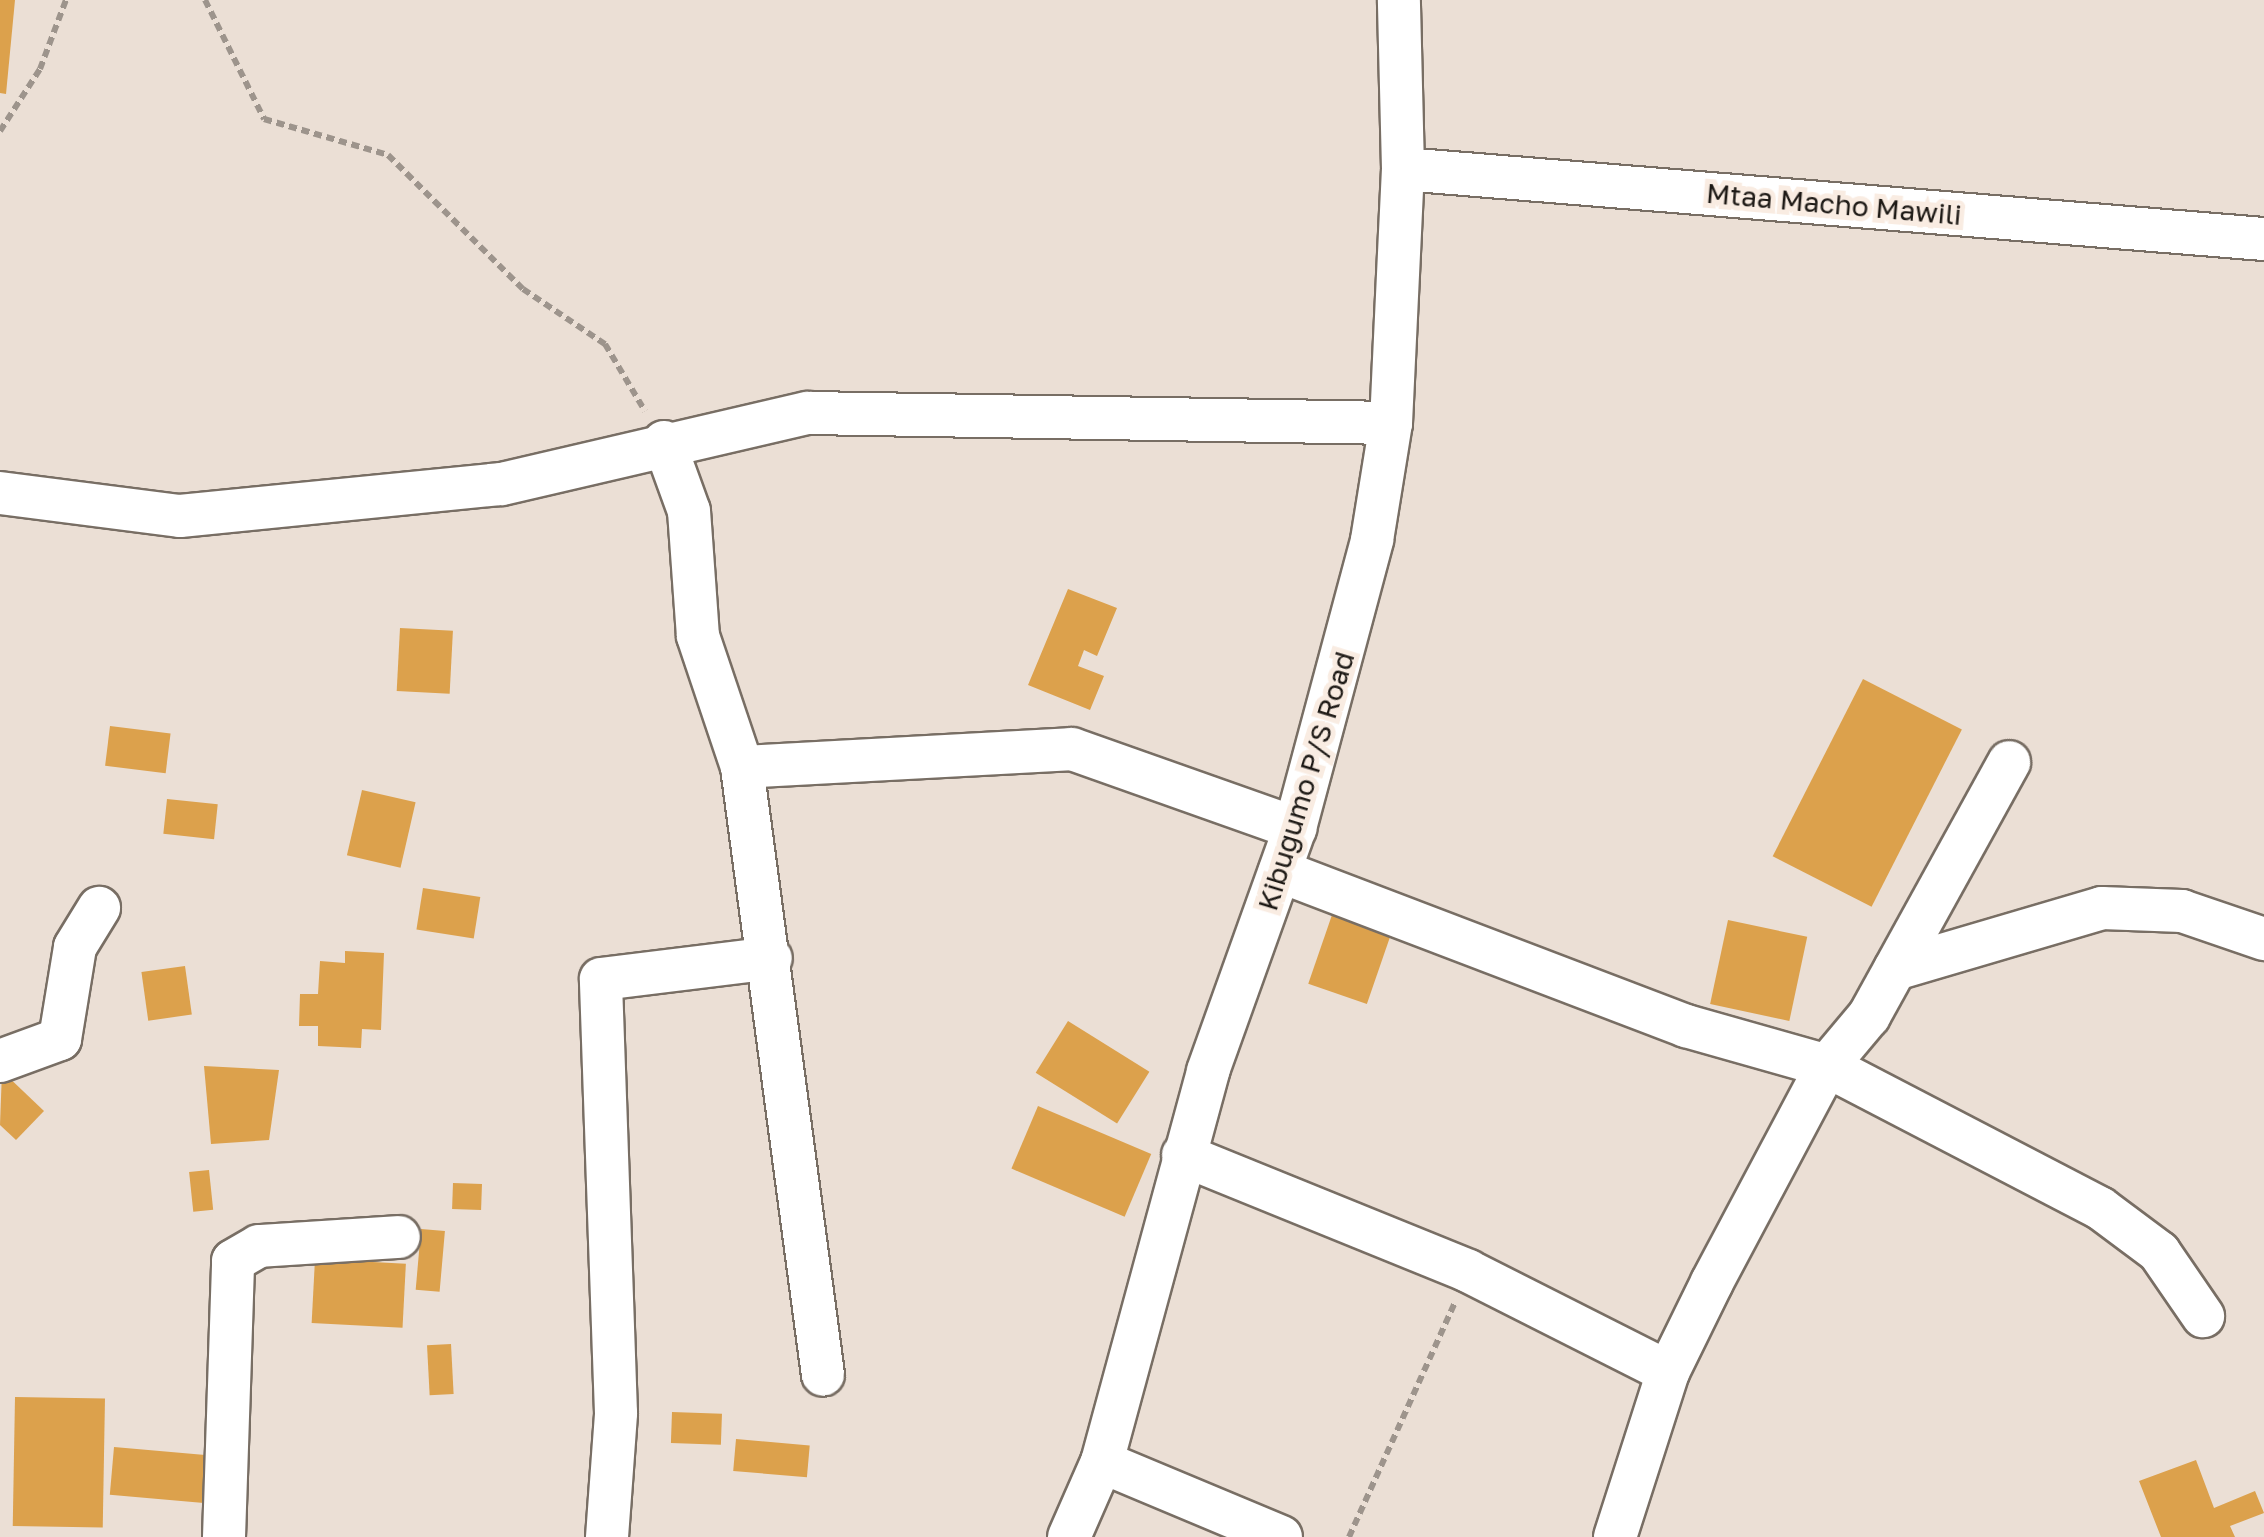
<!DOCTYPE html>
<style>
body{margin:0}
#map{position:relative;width:2264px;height:1537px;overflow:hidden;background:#ebdfd5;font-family:"Golos Text",sans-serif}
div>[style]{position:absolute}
.building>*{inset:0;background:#dca14c;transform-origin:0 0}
.path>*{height:6px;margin-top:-3px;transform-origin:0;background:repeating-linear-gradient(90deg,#9d948c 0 8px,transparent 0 13px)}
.roads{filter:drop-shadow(2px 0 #786e64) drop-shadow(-2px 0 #786e64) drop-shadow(0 2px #786e64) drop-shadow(0 -2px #786e64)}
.street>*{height:42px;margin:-21px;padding:0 21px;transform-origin:21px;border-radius:21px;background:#fff}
span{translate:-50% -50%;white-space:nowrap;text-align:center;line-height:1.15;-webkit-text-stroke:10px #f9ece2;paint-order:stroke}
.street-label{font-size:28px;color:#1d1915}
</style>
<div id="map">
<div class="building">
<i style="clip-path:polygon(0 0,15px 0,6px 94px,0 93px)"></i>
<i style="clip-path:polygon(1068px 589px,1117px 608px,1097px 656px,1084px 650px,1078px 666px,1104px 676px,1090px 710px,1028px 685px)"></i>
<i style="left:400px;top:628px;width:53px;height:63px;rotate:3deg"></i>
<i style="left:1863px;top:679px;width:111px;height:199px;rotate:27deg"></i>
<i style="left:110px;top:726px;width:61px;height:40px;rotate:7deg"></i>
<i style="left:362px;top:790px;width:55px;height:67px;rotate:13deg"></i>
<i style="left:167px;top:799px;width:51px;height:35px;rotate:6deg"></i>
<i style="left:423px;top:888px;width:58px;height:42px;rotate:9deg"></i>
<i style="left:1333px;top:912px;width:62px;height:76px;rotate:19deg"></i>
<i style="left:1728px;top:920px;width:81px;height:86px;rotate:12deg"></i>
<i style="clip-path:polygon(345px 951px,384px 953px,381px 1030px,362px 1029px,361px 1048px,318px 1046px,318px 1026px,299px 1026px,300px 994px,318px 994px,320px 961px,345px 963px)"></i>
<i style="left:185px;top:966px;width:49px;height:44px;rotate:82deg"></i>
<i style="left:1068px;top:1021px;width:96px;height:61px;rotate:32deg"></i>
<i style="clip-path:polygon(204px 1066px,279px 1070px,269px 1140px,211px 1144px)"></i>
<i style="clip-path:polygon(2px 1071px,44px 1111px,16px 1140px,0 1125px)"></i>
<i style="left:1038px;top:1106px;width:123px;height:68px;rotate:23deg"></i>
<i style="left:209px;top:1170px;width:40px;height:20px;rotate:84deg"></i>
<i style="left:453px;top:1183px;width:29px;height:26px;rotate:2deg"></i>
<i style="left:421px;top:1229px;width:24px;height:61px;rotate:5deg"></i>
<i style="left:315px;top:1259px;width:91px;height:64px;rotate:3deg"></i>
<i style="left:451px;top:1344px;width:50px;height:24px;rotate:87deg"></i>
<i style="left:15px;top:1397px;width:90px;height:129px;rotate:1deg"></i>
<i style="left:672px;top:1412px;width:50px;height:31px;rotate:2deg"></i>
<i style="left:736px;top:1439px;width:74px;height:32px;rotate:5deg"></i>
<i style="left:114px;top:1447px;width:103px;height:48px;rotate:5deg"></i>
<i style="clip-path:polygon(2196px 1460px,2214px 1508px,2255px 1491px,2264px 1513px,2230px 1526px,2235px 1537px,2161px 1537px,2139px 1481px)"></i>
</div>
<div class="path">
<i style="left:205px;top:0;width:133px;rotate:63.6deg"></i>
<i style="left:264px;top:119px;width:129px;rotate:16.2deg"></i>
<i style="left:388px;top:155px;width:190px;rotate:44.8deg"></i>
<i style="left:523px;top:289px;width:99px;rotate:33.9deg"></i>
<i style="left:605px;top:344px;width:78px;rotate:59.2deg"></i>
<i style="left:0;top:131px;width:74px;rotate:-57.2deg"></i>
<i style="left:40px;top:69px;width:74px;rotate:-69.4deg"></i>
<i style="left:1349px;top:1537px;width:256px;rotate:-65.7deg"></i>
</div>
<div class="roads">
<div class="street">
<i style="left:1403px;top:169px;width:864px;rotate:4.65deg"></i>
<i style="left:664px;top:442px;width:73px;rotate:70.1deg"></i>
<i style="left:689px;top:511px;width:125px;rotate:85.9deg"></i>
<i style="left:698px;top:636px;width:138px;rotate:71.4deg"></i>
<i style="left:742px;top:767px;width:613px;rotate:82.41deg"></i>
<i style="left:0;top:493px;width:181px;rotate:7.3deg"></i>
<i style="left:180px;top:516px;width:324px;rotate:-5.7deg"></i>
<i style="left:502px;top:484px;width:314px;rotate:-13.1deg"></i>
<i style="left:808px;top:413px;width:583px;rotate:0.98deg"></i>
<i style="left:742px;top:767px;width:330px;rotate:-3.1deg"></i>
<i style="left:1072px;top:749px;width:237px;rotate:19.5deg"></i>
<i style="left:1280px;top:871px;width:435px;rotate:20.9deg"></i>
<i style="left:1686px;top:1026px;width:147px;rotate:15.8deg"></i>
<i style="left:1827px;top:1066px;width:308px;rotate:27.5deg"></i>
<i style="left:2100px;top:1208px;width:74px;rotate:36.7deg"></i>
<i style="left:2159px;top:1252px;width:78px;rotate:55.5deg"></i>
<i style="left:1895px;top:969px;width:216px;rotate:-16.4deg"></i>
<i style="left:2102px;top:908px;width:80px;rotate:2.1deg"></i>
<i style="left:2182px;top:911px;width:87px;rotate:18.9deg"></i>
<i style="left:0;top:1061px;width:64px;rotate:-20.1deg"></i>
<i style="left:60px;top:1039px;width:93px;rotate:-80.7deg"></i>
<i style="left:75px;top:947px;width:46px;rotate:-58.4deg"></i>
<i style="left:1183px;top:1155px;width:308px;rotate:22.1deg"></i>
<i style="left:1468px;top:1271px;width:224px;rotate:26.8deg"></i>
<i style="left:1102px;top:1462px;width:194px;rotate:22.7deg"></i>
<i style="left:224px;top:1537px;width:276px;rotate:-88.1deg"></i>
<i style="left:233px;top:1261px;width:30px;rotate:-30deg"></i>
<i style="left:259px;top:1246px;width:140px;rotate:-3.7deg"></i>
<i style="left:607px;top:1537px;width:124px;rotate:-85.8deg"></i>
<i style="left:616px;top:1413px;width:434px;rotate:-92deg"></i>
<i style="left:601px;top:979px;width:171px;rotate:-7deg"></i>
<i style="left:1069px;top:1537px;width:82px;rotate:-66.3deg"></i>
<i style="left:1102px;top:1462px;width:405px;rotate:-74.8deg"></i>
<i style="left:1208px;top:1071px;width:258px;rotate:-70.3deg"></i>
<i style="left:1295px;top:828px;width:298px;rotate:-75deg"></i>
<i style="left:1372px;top:540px;width:119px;rotate:-80.8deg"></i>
<i style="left:1391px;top:423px;width:254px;rotate:-87.3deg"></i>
<i style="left:1403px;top:169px;width:169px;rotate:-91.4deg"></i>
<i style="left:1615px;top:1537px;width:173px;rotate:-72.2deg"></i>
<i style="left:1668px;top:1372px;width:100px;rotate:-63.9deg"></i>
<i style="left:1712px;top:1282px;width:245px;rotate:-62deg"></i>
<i style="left:1827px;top:1066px;width:65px;rotate:-50deg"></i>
<i style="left:1869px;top:1016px;width:290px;rotate:-61.1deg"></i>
</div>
</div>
<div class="street-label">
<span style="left:1834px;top:204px;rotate:5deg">Mtaa Macho Mawili</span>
<span style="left:1306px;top:781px;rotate:-73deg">Kibugumo P/S Road</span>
</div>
</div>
